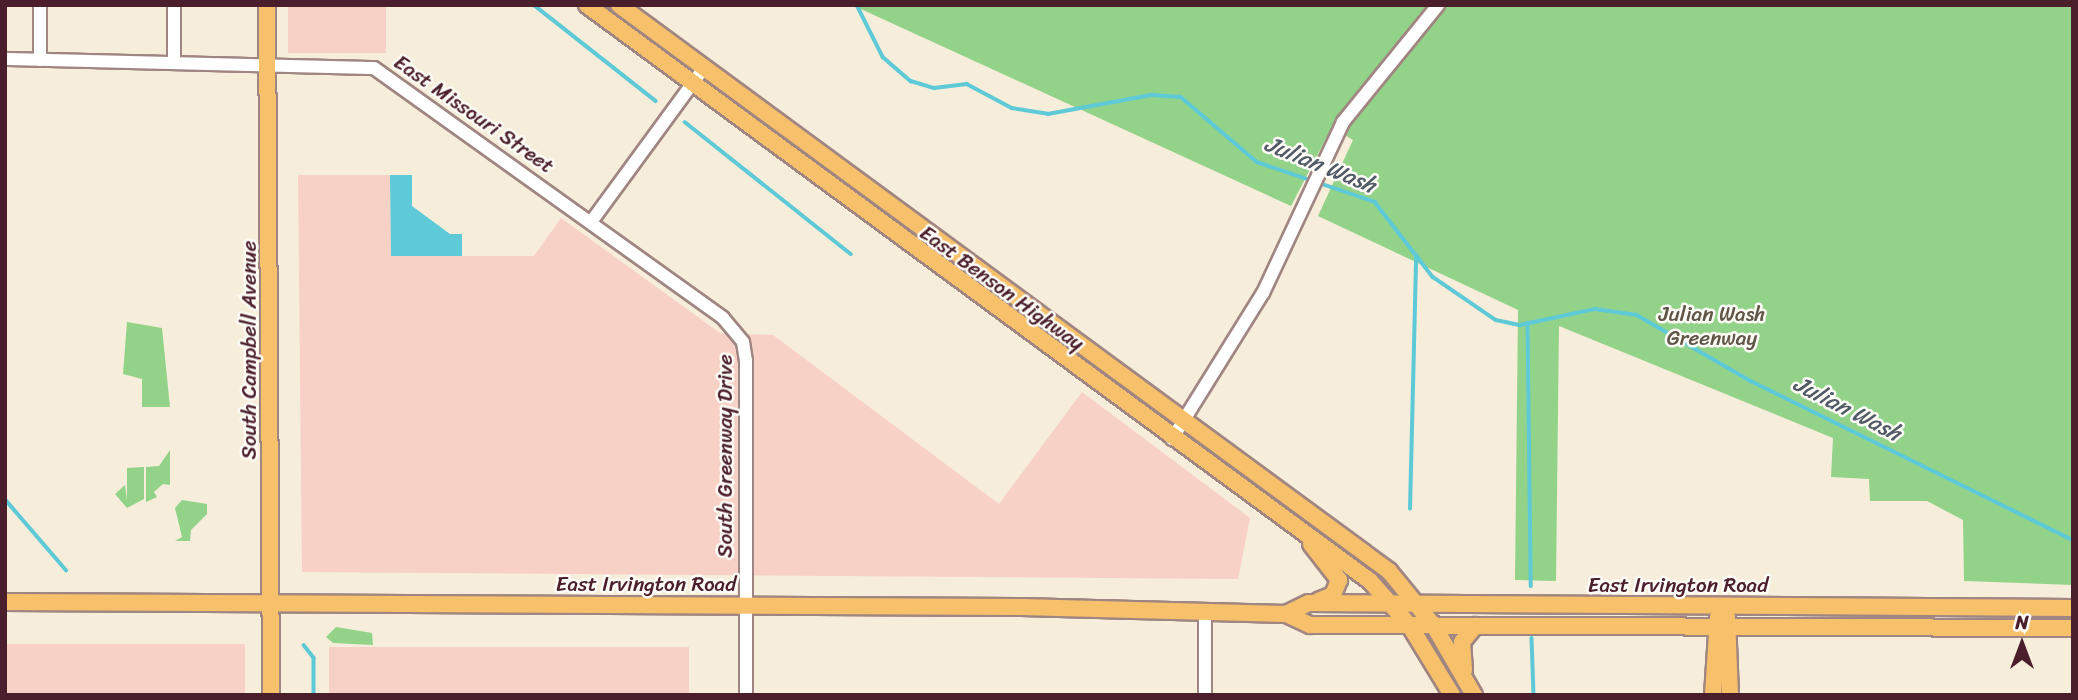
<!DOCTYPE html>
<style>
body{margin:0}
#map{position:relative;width:2078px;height:700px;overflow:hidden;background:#f6edda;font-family:Sriracha,sans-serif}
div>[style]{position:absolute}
.built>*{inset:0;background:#f7d1c6;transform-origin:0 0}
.green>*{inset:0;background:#93d389}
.water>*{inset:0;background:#5ec9d7}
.stream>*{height:3.5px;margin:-1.75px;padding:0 1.75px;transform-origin:1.75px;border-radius:1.75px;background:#5ec9d7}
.roads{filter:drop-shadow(2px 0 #a08682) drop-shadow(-2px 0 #a08682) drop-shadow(0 2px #a08682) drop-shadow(0 -2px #a08682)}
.minor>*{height:12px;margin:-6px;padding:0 6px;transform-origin:6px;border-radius:6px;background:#fff}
.major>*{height:16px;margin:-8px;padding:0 8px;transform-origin:8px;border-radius:8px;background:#f7c06b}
span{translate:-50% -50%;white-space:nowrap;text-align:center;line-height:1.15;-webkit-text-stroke:5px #fdfcf7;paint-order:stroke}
.street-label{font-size:21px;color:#4a1f2b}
.park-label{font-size:21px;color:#605547}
.water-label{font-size:23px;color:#515a67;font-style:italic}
.frame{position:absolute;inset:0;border:7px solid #4a1f2b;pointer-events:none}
.north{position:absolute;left:1987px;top:609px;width:70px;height:70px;-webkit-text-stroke:5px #fdfcf7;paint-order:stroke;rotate:0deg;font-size:19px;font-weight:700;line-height:28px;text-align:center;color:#4a1f2b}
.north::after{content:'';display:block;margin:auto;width:24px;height:32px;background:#4a1f2b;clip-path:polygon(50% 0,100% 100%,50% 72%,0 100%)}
</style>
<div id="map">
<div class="built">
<i style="left:288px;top:5px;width:98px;height:48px"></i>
<i style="clip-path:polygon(298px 175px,390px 175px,391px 256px,534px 256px,561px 218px,720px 333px,773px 335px,999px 504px,1082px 392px,1250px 518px,1238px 579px,302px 572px)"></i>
<i style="left:5px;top:644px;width:240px;height:51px"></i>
<i style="left:329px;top:647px;width:360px;height:48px"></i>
</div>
<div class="green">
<i style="clip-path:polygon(852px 5px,2073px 5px,2073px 585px,1964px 581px,1963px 520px,1927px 501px,1870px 501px,1869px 479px,1831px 477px,1833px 438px,1559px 326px,1556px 581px,1515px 580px,1518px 310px,1318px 216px,1353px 140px,1332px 127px,1291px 206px)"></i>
<i style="clip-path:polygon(127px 322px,162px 328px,170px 407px,142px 407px,142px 379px,123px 374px)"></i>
<i style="clip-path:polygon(170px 450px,170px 485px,163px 484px,154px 492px,157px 497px,146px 502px,146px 467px,159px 466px)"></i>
<i style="clip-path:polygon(144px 467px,144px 499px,127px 508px,115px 494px,125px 485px,127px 500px,127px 468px)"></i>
<i style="clip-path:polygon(182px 500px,207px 504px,207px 514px,191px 530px,190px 541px,175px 541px,182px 537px,175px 508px)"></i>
<i style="clip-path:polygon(336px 627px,372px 633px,373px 645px,333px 643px,326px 637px)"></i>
</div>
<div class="water">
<i style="clip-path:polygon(390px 175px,412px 175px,412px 206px,450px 234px,462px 234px,462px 256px,391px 256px)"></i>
</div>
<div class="stream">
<i style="left:534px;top:5px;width:155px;rotate:38.2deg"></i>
<i style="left:857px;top:5px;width:58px;rotate:63.4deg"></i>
<i style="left:883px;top:57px;width:37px;rotate:41deg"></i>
<i style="left:911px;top:81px;width:24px;rotate:17deg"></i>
<i style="left:934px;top:88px;width:33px;rotate:-7deg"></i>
<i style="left:967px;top:84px;width:51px;rotate:28.1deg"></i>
<i style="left:1012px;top:108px;width:36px;rotate:9deg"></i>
<i style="left:1048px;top:114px;width:106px;rotate:-10.4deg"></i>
<i style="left:1152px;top:95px;width:29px;rotate:4deg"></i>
<i style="left:1181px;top:97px;width:100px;rotate:40.5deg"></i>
<i style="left:1257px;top:162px;width:125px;rotate:18.7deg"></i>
<i style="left:1375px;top:202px;width:95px;rotate:52.3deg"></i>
<i style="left:1433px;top:277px;width:76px;rotate:34.3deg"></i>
<i style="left:1496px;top:320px;width:25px;rotate:12deg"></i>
<i style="left:1520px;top:325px;width:77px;rotate:-12deg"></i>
<i style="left:1595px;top:309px;width:42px;rotate:8.1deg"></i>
<i style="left:1637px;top:315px;width:132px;rotate:30.1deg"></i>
<i style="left:1751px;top:381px;width:359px;rotate:26.3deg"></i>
<i style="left:685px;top:122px;width:212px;rotate:38.5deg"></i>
<i style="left:1528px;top:323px;width:263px;rotate:89.3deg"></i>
<i style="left:5px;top:499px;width:94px;rotate:49.3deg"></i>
<i style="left:1410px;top:509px;width:254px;rotate:-88.6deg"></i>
<i style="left:1532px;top:638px;width:57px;rotate:88deg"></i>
<i style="left:304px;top:645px;width:16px;rotate:52deg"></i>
<i style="left:314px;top:658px;width:37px;rotate:90deg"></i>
</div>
<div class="roads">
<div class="minor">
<i style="left:40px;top:5px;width:55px;rotate:90deg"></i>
<i style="left:174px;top:5px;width:56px;rotate:90deg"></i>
<i style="left:5px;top:59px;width:369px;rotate:1.4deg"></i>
<i style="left:374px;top:68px;width:429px;rotate:35.6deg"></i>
<i style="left:723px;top:318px;width:31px;rotate:50deg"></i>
<i style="left:743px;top:342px;width:19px;rotate:81deg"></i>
<i style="left:746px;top:361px;width:334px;rotate:90deg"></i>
<i style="left:591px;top:222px;width:190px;rotate:-53.8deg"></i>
<i style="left:1172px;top:439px;width:172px;rotate:-58.1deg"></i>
<i style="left:1263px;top:293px;width:189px;rotate:-64.9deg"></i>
<i style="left:1343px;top:122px;width:151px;rotate:-50.9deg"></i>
<i style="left:1205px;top:695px;width:83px;rotate:-90deg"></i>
</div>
<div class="major">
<i style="left:267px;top:5px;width:690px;rotate:89.67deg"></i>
<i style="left:587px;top:5px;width:972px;rotate:36.34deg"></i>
<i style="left:1370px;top:581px;width:60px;rotate:48.4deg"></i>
<i style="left:1410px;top:626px;width:81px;rotate:58.7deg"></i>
<i style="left:619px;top:5px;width:956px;rotate:36.32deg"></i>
<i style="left:1389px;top:571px;width:71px;rotate:50.7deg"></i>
<i style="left:1434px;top:626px;width:80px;rotate:59.9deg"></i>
<i style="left:1311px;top:544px;width:46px;rotate:52.1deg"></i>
<i style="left:1339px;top:580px;width:16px;rotate:112deg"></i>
<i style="left:1333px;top:595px;width:16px;rotate:158deg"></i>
<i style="left:5px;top:602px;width:1016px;rotate:0.28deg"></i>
<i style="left:1021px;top:607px;width:265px;rotate:1.5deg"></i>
<i style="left:1286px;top:614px;width:26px;rotate:25deg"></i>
<i style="left:1310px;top:625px;width:763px;rotate:0.23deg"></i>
<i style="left:1286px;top:614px;width:25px;rotate:-26deg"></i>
<i style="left:1309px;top:603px;width:764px;rotate:0.37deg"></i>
<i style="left:1727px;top:617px;width:78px;rotate:87.8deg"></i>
<i style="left:1464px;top:670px;width:28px;rotate:-94deg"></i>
<i style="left:1462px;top:642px;width:21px;rotate:-51deg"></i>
<i style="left:1713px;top:695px;width:78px;rotate:-86.3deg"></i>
</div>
</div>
<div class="street-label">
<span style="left:474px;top:114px;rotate:35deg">East Missouri Street</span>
<span style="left:1002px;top:288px;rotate:36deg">East Benson Highway</span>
<span style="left:249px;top:350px;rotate:-90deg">South Campbell Avenue</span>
<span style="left:725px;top:456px;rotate:-90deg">South Greenway Drive</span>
<span style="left:646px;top:584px">East Irvington Road</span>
<span style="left:1678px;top:585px">East Irvington Road</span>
</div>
<div class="park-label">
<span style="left:1712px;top:326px">Julian Wash<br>Greenway</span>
</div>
<div class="water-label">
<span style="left:1320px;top:165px;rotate:22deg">Julian Wash</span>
<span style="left:1847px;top:409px;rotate:27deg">Julian Wash</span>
</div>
<div class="frame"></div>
<div class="north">N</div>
</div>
